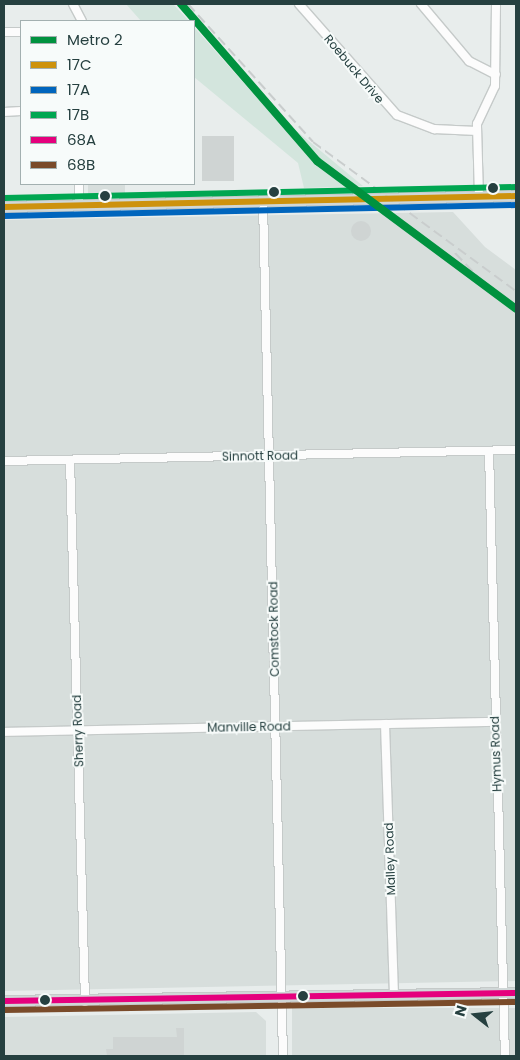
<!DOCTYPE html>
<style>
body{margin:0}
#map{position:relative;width:520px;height:1060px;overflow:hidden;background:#e8edec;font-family:Poppins,sans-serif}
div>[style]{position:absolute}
.built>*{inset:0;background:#d7dedc;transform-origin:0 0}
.green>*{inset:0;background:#d3e5dd}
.building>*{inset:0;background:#cfd4d3;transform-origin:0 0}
.round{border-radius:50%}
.roads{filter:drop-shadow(1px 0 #c5cac9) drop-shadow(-1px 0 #c5cac9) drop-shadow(0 1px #c5cac9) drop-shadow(0 -1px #c5cac9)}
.minor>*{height:8px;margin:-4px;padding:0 4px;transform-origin:4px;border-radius:4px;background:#fcfcfc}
.major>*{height:10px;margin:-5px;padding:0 5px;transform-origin:5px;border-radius:5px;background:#d0d7d7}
.rail>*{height:2px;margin-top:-1px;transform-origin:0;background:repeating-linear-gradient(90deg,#c9cdcd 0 10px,transparent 0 15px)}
.bus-1>*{height:6px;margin:-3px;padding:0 3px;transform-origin:3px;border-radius:3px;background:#cd920d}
.bus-2>*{height:6px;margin:-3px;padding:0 3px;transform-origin:3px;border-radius:3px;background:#0065bd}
.bus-3>*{height:6px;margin:-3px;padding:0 3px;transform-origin:3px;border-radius:3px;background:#00a651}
.bus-4>*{height:6px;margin:-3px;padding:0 3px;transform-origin:3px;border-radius:3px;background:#e5007d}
.bus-5>*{height:6px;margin:-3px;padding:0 3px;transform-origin:3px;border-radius:3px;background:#7a4b2a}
.metro-1>*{height:8px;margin:-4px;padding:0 4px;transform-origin:4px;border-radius:4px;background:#00923f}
.dots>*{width:14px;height:14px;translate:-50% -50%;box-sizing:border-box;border:2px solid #f7fbfa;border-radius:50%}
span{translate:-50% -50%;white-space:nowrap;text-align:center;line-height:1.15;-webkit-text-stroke:4px #f7fbfa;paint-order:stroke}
.street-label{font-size:12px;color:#264040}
.frame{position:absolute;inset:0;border:5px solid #264040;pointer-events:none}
.legend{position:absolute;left:20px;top:20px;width:175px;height:165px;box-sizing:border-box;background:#f7fbfa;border:1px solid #a3b0b0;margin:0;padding:6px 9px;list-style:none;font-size:15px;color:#264040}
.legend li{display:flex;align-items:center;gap:10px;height:25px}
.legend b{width:25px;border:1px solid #a3b0b0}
.north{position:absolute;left:450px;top:990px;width:50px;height:50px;-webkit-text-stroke:4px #f7fbfa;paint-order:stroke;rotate:286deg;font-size:14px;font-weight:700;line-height:20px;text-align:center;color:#264040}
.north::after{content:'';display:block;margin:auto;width:18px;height:22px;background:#264040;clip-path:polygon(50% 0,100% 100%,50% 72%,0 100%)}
</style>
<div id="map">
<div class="built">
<i style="left:88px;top:184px;width:37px;height:11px"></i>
<i style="clip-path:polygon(453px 212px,485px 247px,516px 270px,516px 981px,4px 991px,4px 220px)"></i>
<i style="left:516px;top:1008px;width:48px;height:224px;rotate:90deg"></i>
<i style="clip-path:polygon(256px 1012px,266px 1021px,266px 1056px,4px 1056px,4px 1017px)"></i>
</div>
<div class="green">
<i style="clip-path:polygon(126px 4px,173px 4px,189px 21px,141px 21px)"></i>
<i style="clip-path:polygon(194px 27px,258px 99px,363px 186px,304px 188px,298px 163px,194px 77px)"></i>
</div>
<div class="building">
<i style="left:202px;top:136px;width:32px;height:45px"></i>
<i class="round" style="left:351px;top:221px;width:20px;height:20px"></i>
<i style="clip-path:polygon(176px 1028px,184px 1028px,184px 1056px,107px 1056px,106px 1049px,113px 1049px,113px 1037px,177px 1037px)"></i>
</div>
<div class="roads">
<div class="minor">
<i style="left:73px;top:4px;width:19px;rotate:62deg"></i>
<i style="left:299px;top:4px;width:148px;rotate:48.6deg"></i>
<i style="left:397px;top:115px;width:40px;rotate:21deg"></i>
<i style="left:434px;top:129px;width:43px;rotate:2.7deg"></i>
<i style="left:421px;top:4px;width:75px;rotate:49.9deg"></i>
<i style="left:469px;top:61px;width:30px;rotate:27deg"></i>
<i style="left:4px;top:32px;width:17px"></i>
<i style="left:4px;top:112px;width:17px;rotate:-3deg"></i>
<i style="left:479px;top:197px;width:73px;rotate:-91.6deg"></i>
<i style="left:477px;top:124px;width:42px;rotate:-64.7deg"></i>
<i style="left:495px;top:86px;width:82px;rotate:-89.3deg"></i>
<i style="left:263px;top:202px;width:854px;rotate:88.66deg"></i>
<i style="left:79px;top:205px;width:21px;rotate:-90deg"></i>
<i style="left:489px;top:451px;width:605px;rotate:88.49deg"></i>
<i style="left:70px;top:460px;width:542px;rotate:88.41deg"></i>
<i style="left:4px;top:461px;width:512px;rotate:-1.23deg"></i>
<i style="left:385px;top:724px;width:271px;rotate:88.1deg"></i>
<i style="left:4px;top:732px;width:490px;rotate:-1.2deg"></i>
</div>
<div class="major">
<i style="left:4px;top:207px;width:512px;rotate:-1.23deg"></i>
<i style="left:4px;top:1001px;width:512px;rotate:-0.9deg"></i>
</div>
</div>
<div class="rail">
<i style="left:188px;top:4px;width:186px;rotate:47.8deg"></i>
<i style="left:313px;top:142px;width:252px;rotate:36.3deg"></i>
<i style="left:455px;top:253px;width:36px;rotate:46deg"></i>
<i style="left:480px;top:279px;width:45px;rotate:36.9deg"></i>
</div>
<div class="bus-1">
<i style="left:4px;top:207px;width:512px;rotate:-1.23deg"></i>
</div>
<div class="bus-2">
<i style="left:4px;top:216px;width:512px;rotate:-1.23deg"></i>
</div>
<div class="bus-3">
<i style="left:4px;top:198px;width:512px;rotate:-1.23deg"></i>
</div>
<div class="bus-4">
<i style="left:4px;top:1001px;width:512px;rotate:-0.9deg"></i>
</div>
<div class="bus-5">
<i style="left:4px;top:1010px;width:512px;rotate:-0.9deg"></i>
</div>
<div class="metro-1">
<i style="left:181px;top:4px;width:208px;rotate:49.1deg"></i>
<i style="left:317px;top:161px;width:248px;rotate:36.6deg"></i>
</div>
<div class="dots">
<i style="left:493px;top:188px;background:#264040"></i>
<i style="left:274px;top:192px;background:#264040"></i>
<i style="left:105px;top:196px;background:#264040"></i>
<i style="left:303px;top:996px;background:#264040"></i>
<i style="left:45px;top:1000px;background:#264040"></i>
</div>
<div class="street-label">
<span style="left:354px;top:69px;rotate:50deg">Roebuck Drive</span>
<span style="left:260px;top:456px;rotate:-1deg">Sinnott Road</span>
<span style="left:274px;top:629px;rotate:-91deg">Comstock Road</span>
<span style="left:249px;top:727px;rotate:-1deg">Manville Road</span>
<span style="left:78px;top:731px;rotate:-92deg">Sherry Road</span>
<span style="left:496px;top:754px;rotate:-92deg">Hymus Road</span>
<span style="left:390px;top:859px;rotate:-92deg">Malley Road</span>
</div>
<div class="frame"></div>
<ul class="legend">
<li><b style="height:6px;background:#00923f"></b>Metro 2</li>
<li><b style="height:6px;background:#cd920d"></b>17C</li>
<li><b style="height:6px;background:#0065bd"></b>17A</li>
<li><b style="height:6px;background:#00a651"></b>17B</li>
<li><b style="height:6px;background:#e5007d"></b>68A</li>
<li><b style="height:6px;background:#7a4b2a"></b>68B</li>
</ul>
<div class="north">N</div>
</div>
